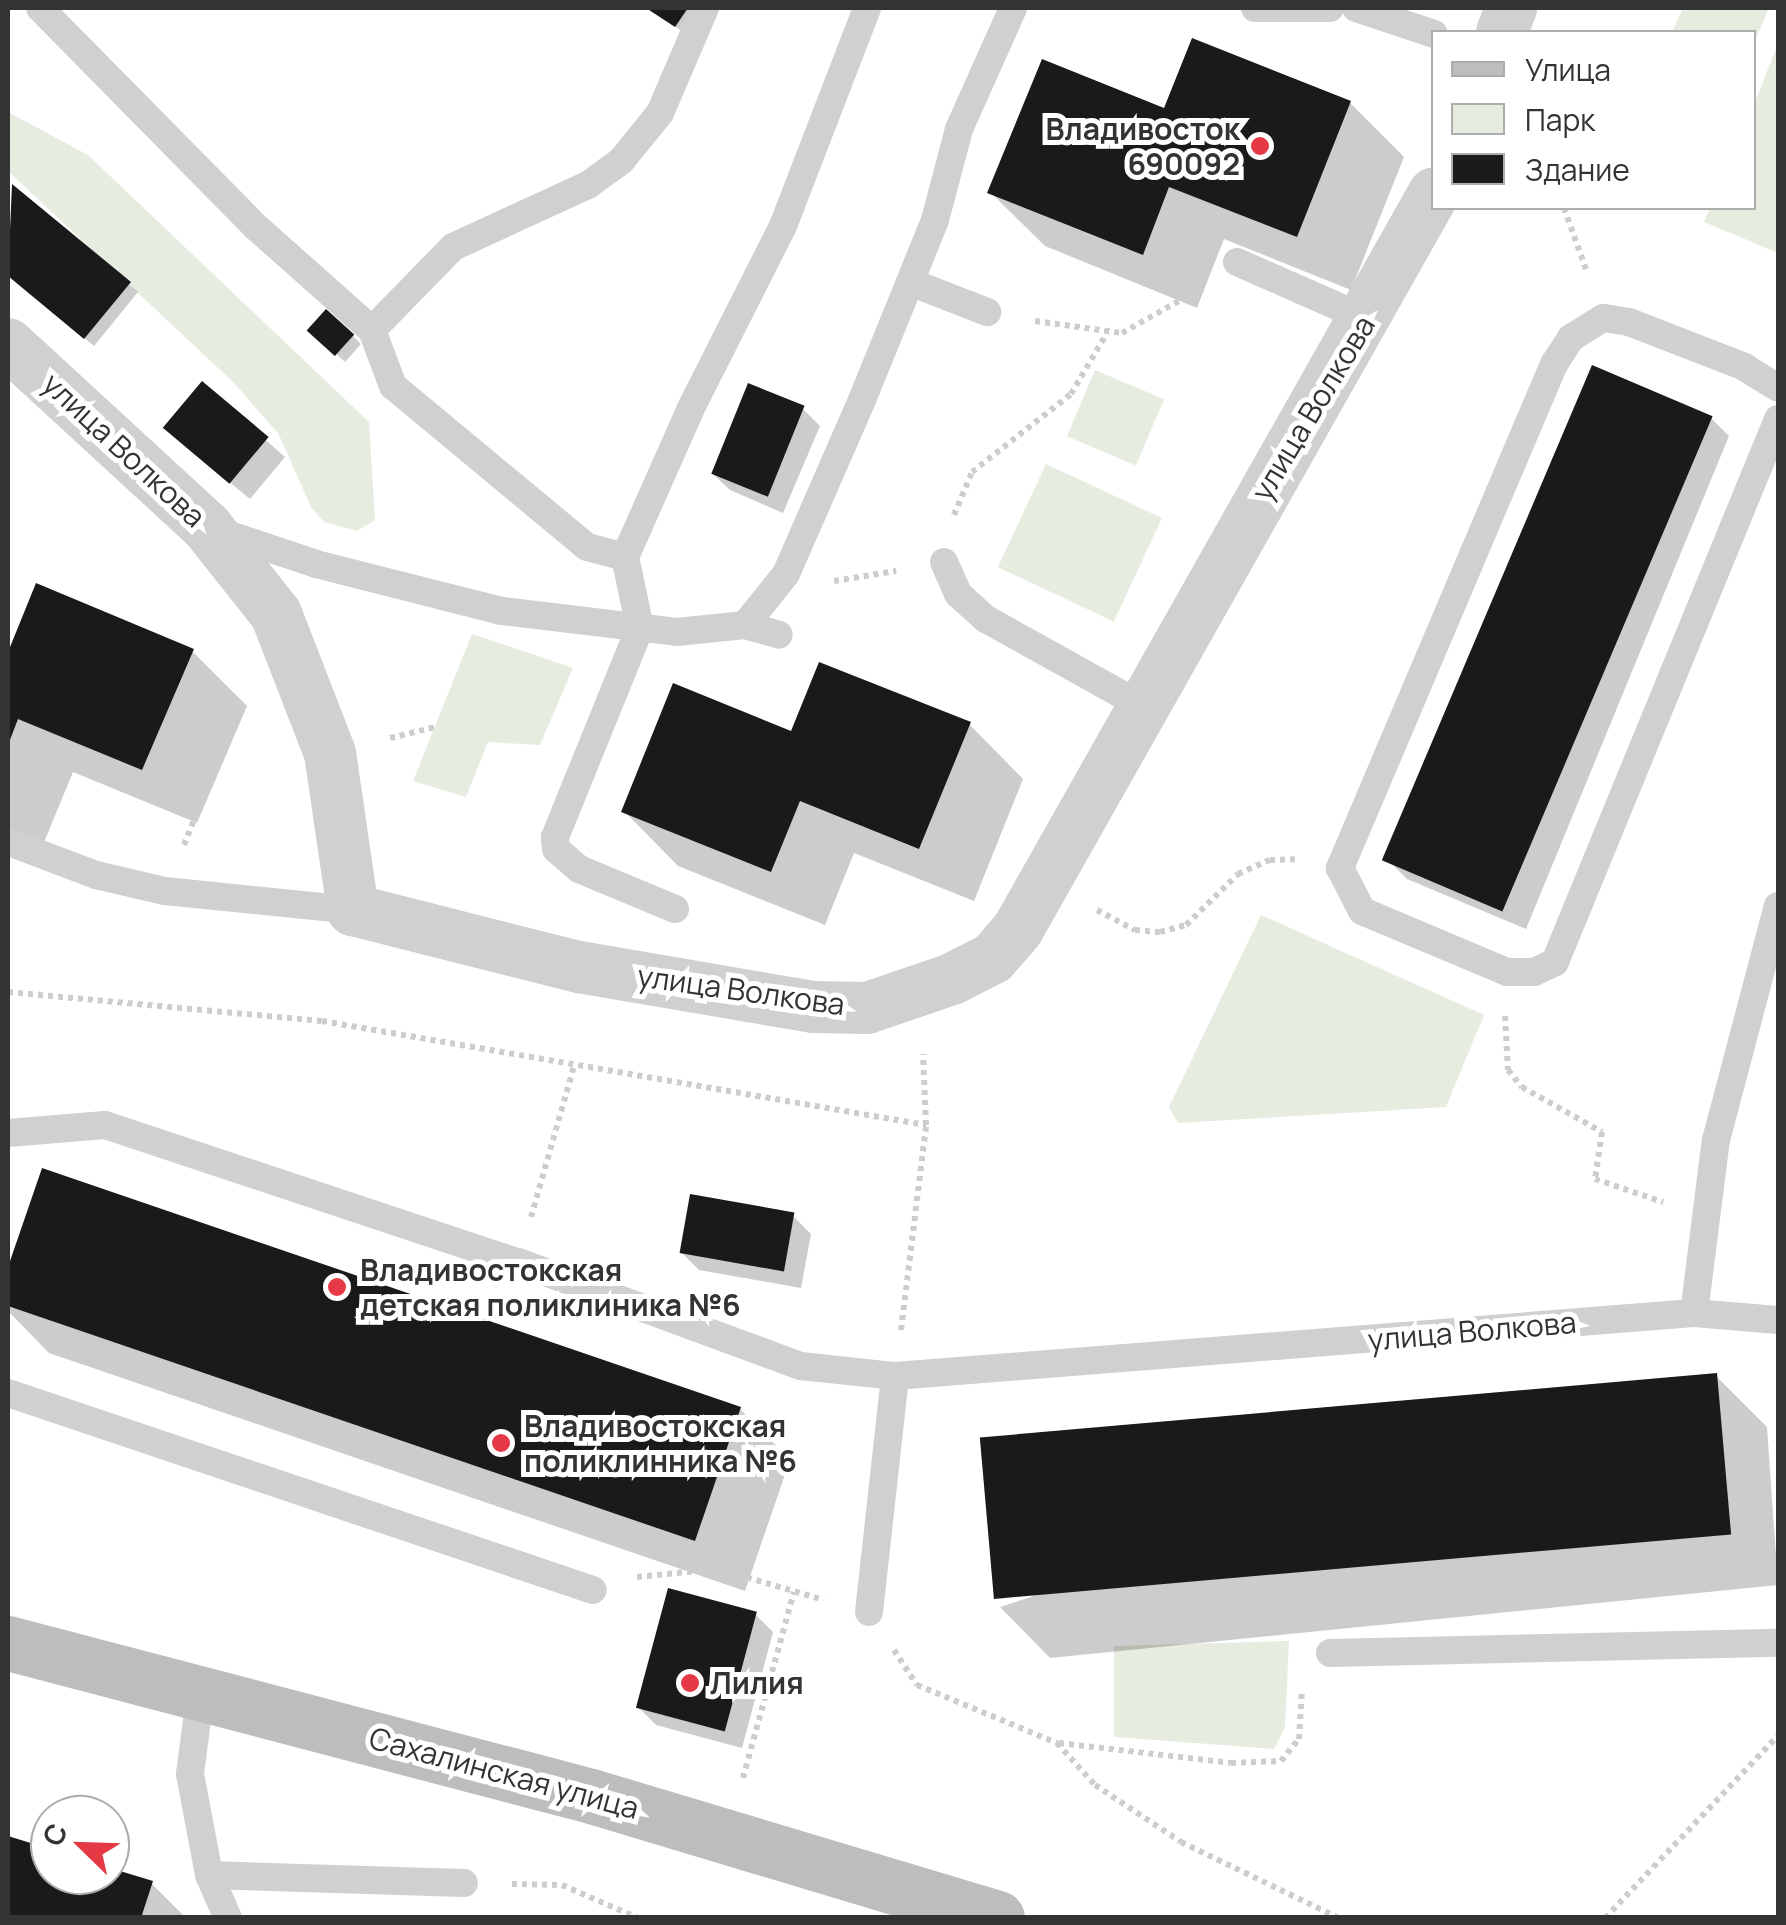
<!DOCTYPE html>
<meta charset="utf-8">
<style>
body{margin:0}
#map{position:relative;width:1786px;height:1925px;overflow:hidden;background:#fff;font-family:Manrope,sans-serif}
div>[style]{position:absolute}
.green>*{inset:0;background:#e6ecdf;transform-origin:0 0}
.shadow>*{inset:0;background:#0003}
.building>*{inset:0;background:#1a1a1a;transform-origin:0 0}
.path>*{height:6px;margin-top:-3px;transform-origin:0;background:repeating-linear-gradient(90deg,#cdcdcd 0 5px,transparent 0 10px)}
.service>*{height:28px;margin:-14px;padding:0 14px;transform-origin:14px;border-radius:14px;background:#d0d0d0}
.minor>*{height:52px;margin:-26px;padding:0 26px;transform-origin:26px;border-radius:26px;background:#d0d0d0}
.secondary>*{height:55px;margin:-27.5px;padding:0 27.5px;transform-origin:27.5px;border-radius:27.5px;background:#bdbdbd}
.dots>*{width:28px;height:28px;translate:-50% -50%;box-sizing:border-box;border:5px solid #fff;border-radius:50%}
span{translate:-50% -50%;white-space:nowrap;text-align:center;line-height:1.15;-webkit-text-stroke:10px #fff;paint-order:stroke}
.poi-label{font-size:30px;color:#333;font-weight:700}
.right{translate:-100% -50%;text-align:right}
.left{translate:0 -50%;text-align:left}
.street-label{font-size:30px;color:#333}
.frame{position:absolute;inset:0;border:10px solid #333;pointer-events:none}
.legend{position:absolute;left:1431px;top:30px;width:325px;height:180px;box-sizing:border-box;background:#fff;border:2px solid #adadad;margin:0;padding:12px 18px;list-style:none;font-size:30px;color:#333}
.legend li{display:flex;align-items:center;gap:20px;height:50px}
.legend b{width:50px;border:2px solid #adadad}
.north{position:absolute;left:30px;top:1795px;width:100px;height:100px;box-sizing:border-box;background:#fff;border:2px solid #adadad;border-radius:50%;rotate:293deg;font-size:28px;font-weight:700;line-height:40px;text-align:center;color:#333}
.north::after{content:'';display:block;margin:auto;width:35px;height:45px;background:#e63946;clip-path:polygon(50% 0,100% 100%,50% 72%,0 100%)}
</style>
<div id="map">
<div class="green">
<i style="clip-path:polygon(1683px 8px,1769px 8px,1754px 43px,1754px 32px,1672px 32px)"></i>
<i style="clip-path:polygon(1778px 44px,1778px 253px,1704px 222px,1710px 208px,1754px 208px,1754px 104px)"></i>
<i style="clip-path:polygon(8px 112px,88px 155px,369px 422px,375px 520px,357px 531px,324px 522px,311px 507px,278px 433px,234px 383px,8px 171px)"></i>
<i style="left:1095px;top:370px;width:75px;height:72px;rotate:23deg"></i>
<i style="left:1046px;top:464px;width:128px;height:114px;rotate:25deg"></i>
<i style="clip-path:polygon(472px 634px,573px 668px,540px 745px,488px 742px,466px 797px,413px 781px)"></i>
<i style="clip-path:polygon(1261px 915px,1484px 1015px,1446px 1107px,1178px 1123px,1169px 1107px)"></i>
<i style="clip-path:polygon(1289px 1641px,1285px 1727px,1274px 1749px,1114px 1737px,1114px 1646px)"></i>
</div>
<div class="shadow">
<i style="clip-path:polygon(647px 8px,702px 8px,685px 33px)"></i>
<i style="clip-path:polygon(1350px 103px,1404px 157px,1351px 290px,1224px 239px,1197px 308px,1045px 246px,990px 192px,1166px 112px)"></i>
<i style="clip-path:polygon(13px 188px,138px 292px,94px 346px,8px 275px)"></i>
<i style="clip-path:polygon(311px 330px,352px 335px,361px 344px,345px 362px)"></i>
<i style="clip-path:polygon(203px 385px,285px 457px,250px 499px,184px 445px)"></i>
<i style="clip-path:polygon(802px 408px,820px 426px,783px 513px,730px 490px,712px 473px)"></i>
<i style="clip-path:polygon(1711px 418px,1729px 436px,1526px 929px,1407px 879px,1389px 861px)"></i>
<i style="clip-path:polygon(38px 587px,192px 651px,247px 706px,197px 823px,73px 772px,40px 852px,8px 838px,8px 658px)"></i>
<i style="clip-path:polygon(969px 724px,1023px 779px,974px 901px,854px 853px,825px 925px,678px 866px,624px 811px,792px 734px)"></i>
<i style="clip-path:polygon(43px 1171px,740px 1409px,790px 1460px,745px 1591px,49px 1353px,8px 1311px,8px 1275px)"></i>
<i style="clip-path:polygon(793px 1216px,811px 1234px,801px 1288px,699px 1270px,681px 1252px)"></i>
<i style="clip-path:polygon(1716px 1376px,1767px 1427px,1778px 1585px,1050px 1658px,1000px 1607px)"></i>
<i style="clip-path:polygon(755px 1614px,773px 1632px,742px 1748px,656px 1725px,638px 1707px)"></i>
<i style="clip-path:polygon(8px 1839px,50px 1852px,50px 1875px,110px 1870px,151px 1883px,186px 1918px,8px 1918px)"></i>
</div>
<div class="building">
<i style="clip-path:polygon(646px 8px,688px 8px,675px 27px)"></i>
<i style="clip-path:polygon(1192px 38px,1351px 101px,1297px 237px,1169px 187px,1143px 255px,987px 193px,1042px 59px,1164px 108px)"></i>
<i style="clip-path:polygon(12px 184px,131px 282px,84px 339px,8px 276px)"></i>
<i style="left:326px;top:309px;width:38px;height:29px;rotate:42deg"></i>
<i style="left:1592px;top:365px;width:131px;height:538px;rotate:23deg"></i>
<i style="left:202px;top:381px;width:87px;height:61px;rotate:40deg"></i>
<i style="left:748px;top:383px;width:61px;height:98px;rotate:22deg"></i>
<i style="clip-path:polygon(36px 583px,194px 649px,142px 770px,18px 719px,8px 745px,8px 652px)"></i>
<i style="clip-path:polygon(819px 662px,971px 722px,919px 849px,800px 801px,771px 872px,621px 812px,673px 683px,791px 731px)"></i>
<i style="clip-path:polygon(42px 1168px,741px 1407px,695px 1541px,8px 1306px,8px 1267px)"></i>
<i style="left:690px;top:1194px;width:106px;height:60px;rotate:10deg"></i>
<i style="left:1717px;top:1373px;width:162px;height:740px;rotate:85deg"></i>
<i style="left:668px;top:1588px;width:92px;height:124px;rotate:15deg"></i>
<i style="clip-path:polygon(8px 1836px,50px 1849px,50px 1875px,110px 1875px,110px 1868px,153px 1881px,141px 1918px,8px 1918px)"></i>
</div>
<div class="path">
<i style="left:1564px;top:208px;width:68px;rotate:70.2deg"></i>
<i style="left:1035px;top:321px;width:88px;rotate:7.9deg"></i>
<i style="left:1122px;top:333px;width:90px;rotate:-29.4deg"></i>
<i style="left:954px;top:515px;width:47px;rotate:-67.3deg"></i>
<i style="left:972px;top:472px;width:126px;rotate:-38.2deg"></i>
<i style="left:1071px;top:394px;width:71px;rotate:-59.5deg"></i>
<i style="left:834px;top:581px;width:63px;rotate:-9.2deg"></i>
<i style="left:390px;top:738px;width:46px;rotate:-13.7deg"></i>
<i style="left:184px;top:845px;width:157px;rotate:-68.3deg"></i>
<i style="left:1097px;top:910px;width:43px;rotate:27.8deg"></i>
<i style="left:1135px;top:930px;width:25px;rotate:5deg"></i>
<i style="left:1160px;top:932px;width:27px;rotate:-15deg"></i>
<i style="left:1186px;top:925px;width:73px;rotate:-44.4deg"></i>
<i style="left:1238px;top:874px;width:35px;rotate:-24deg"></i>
<i style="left:1270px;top:860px;width:25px;rotate:-2deg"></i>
<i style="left:8px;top:992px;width:315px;rotate:5.3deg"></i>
<i style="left:322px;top:1021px;width:613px;rotate:9.77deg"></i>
<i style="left:1505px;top:1016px;width:54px;rotate:86.8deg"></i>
<i style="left:1508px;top:1070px;width:22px;rotate:51deg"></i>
<i style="left:1522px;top:1087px;width:92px;rotate:29.4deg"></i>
<i style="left:1602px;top:1132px;width:48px;rotate:98.5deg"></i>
<i style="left:1595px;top:1179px;width:72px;rotate:18.7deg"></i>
<i style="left:531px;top:1217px;width:157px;rotate:-74.1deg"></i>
<i style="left:901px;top:1330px;width:207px;rotate:-83deg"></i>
<i style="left:926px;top:1125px;width:71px;rotate:-92.4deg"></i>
<i style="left:637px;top:1577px;width:81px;rotate:-5.6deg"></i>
<i style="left:718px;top:1569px;width:110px;rotate:16.3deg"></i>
<i style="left:894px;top:1650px;width:42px;rotate:56.7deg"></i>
<i style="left:917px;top:1685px;width:152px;rotate:22.5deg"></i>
<i style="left:1057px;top:1743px;width:57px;rotate:47.9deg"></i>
<i style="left:1095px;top:1785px;width:103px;rotate:33.5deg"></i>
<i style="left:1181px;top:1842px;width:175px;rotate:25.7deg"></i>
<i style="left:1059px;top:1743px;width:173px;rotate:6.6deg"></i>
<i style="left:1231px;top:1763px;width:50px;rotate:-2.3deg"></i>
<i style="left:1281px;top:1761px;width:28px;rotate:-51deg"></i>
<i style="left:1299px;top:1739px;width:50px;rotate:-86.6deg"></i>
<i style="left:743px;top:1778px;width:193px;rotate:-74.7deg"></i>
<i style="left:512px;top:1884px;width:50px;rotate:1.1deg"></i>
<i style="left:562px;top:1885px;width:83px;rotate:23.5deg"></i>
<i style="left:1605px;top:1918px;width:251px;rotate:-46.5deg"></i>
</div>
<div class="service">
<i style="left:40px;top:8px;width:308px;rotate:45.4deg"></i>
<i style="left:256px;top:227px;width:155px;rotate:41.6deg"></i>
<i style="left:1255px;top:8px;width:75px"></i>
<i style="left:1356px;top:8px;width:82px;rotate:18.4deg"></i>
<i style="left:1237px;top:262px;width:141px;rotate:23.8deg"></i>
<i style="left:910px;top:282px;width:83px;rotate:21.3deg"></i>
<i style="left:1778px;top:388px;width:39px;rotate:-148deg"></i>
<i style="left:1745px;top:367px;width:124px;rotate:-158.8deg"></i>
<i style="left:1629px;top:322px;width:26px;rotate:-171deg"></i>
<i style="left:1603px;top:318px;width:38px;rotate:148deg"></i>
<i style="left:1571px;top:338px;width:31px;rotate:123deg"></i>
<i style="left:1554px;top:364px;width:548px;rotate:113.01deg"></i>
<i style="left:1340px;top:868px;width:48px;rotate:62.9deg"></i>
<i style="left:1362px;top:911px;width:157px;rotate:22.8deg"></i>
<i style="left:1507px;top:972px;width:27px"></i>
<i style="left:1534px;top:972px;width:23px;rotate:-25deg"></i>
<i style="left:1555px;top:962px;width:587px;rotate:-67.67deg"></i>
<i style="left:218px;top:531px;width:103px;rotate:18.6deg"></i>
<i style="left:316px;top:564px;width:192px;rotate:14.2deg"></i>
<i style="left:502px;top:611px;width:176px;rotate:6.8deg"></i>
<i style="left:677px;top:632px;width:68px;rotate:-5.9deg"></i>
<i style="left:745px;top:625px;width:65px;rotate:-51.2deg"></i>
<i style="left:786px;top:574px;width:190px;rotate:-66.4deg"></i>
<i style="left:862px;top:400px;width:194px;rotate:-67.9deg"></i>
<i style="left:935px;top:220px;width:94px;rotate:-75.2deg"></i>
<i style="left:959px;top:129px;width:133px;rotate:-65.9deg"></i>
<i style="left:625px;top:557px;width:161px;rotate:-66.1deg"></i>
<i style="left:690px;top:410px;width:206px;rotate:-63.2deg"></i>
<i style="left:783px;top:226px;width:234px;rotate:-68.9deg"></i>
<i style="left:944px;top:562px;width:35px;rotate:66deg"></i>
<i style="left:958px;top:594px;width:38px;rotate:42deg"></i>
<i style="left:986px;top:619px;width:179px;rotate:29.1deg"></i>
<i style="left:745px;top:625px;width:35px;rotate:16deg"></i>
<i style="left:14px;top:844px;width:88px;rotate:20.7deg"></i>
<i style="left:96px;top:875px;width:71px;rotate:13.1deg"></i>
<i style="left:165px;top:891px;width:189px;rotate:5.8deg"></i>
<i style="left:675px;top:909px;width:104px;rotate:-157.4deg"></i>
<i style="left:579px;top:869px;width:30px;rotate:-139deg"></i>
<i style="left:556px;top:849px;width:12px;rotate:-95deg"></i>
<i style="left:555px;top:837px;width:226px;rotate:-67.9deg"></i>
<i style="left:640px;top:628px;width:73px;rotate:-101.9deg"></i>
<i style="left:625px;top:557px;width:39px;rotate:-165deg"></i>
<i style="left:587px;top:547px;width:252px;rotate:-140.3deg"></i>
<i style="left:393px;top:386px;width:60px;rotate:-110.6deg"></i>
<i style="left:372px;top:330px;width:116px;rotate:-45.7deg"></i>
<i style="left:453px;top:247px;width:149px;rotate:-24.7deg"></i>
<i style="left:588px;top:185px;width:41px;rotate:-36deg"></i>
<i style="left:621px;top:161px;width:62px;rotate:-50.9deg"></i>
<i style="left:660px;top:113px;width:114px;rotate:-66.8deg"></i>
<i style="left:8px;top:1133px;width:97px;rotate:-4.7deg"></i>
<i style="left:105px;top:1125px;width:435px;rotate:18.4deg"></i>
<i style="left:518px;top:1262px;width:302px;rotate:20.2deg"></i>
<i style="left:801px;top:1366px;width:95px;rotate:6.1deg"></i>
<i style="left:895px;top:1376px;width:801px;rotate:-4.51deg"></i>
<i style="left:1694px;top:1313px;width:84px;rotate:4.8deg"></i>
<i style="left:1694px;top:1313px;width:174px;rotate:-82.8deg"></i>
<i style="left:1716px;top:1140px;width:242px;rotate:-75.2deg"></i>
<i style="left:8px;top:1393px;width:617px;rotate:18.61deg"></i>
<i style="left:869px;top:1612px;width:237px;rotate:-83.7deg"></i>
<i style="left:1330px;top:1653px;width:448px;rotate:-1.3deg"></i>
<i style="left:201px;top:1690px;width:85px;rotate:97.5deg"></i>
<i style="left:190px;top:1774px;width:103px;rotate:79.3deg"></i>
<i style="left:209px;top:1875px;width:47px;rotate:66.2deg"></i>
<i style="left:209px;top:1875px;width:255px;rotate:1.8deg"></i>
</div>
<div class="minor">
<i style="left:1502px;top:32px;width:26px;rotate:-69deg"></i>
<i style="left:8px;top:344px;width:270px;rotate:42.6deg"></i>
<i style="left:207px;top:527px;width:111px;rotate:51.6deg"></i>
<i style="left:276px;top:614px;width:149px;rotate:68.8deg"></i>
<i style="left:330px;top:753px;width:159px;rotate:81.7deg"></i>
<i style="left:353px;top:910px;width:233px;rotate:14.2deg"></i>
<i style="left:579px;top:967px;width:237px;rotate:9.7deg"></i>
<i style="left:813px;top:1007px;width:54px;rotate:1.1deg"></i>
<i style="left:867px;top:1008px;width:90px;rotate:-18.8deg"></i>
<i style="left:952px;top:979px;width:46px;rotate:-27.1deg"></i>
<i style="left:993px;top:958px;width:38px;rotate:-49deg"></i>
<i style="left:1018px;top:929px;width:845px;rotate:-60.52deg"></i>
</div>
<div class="secondary">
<i style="left:8px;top:1643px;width:603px;rotate:14.7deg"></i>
<i style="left:591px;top:1796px;width:424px;rotate:16.7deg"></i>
</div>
<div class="dots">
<i style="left:1260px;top:146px;background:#e63946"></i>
<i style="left:337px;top:1287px;background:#e63946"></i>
<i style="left:501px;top:1443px;background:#e63946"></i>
<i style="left:690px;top:1683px;background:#e63946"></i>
</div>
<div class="poi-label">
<span class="right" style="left:1240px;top:146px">Владивосток<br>690092</span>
<span class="left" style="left:360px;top:1287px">Владивостокская<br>детская поликлиника №6</span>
<span class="left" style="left:524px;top:1443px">Владивостокская<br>поликлинника №6</span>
<span class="left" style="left:710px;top:1683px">Лилия</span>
</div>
<div class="street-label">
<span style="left:1313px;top:408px;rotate:-59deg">улица Волкова</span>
<span style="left:124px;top:450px;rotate:43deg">улица Волкова</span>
<span style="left:741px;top:990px;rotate:8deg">улица Волкова</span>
<span style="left:1472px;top:1331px;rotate:-5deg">улица Волкова</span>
<span style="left:504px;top:1773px;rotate:15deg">Сахалинская улица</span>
</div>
<div class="frame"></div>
<ul class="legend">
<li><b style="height:12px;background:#bdbdbd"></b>Улица</li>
<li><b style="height:28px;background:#e6ecdf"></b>Парк</li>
<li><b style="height:28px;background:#1a1a1a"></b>Здание</li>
</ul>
<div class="north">С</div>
</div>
